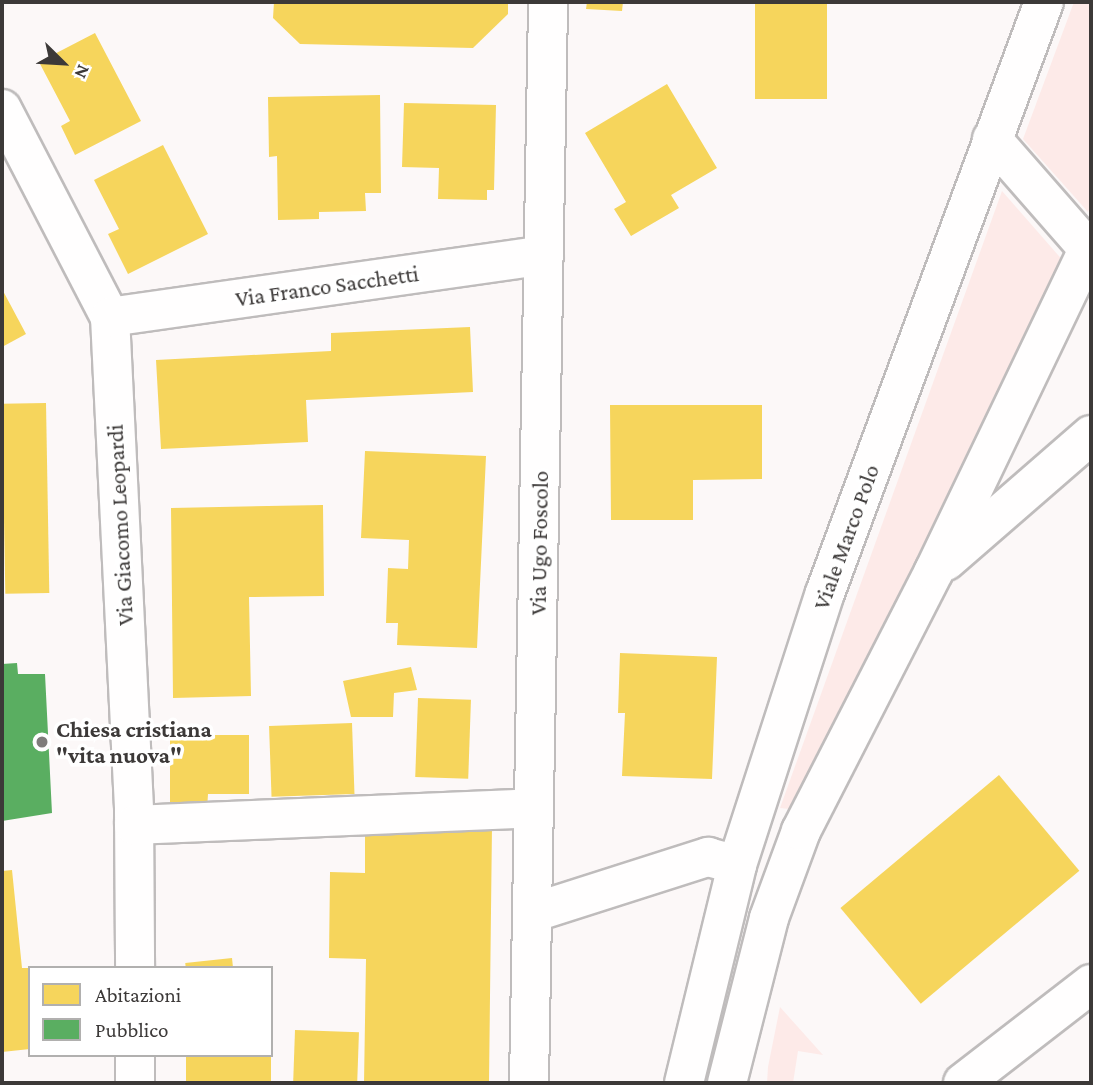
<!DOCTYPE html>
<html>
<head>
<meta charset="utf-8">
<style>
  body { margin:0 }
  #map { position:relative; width:1093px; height:1085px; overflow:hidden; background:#fcf8f8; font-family:"Crimson Pro",serif }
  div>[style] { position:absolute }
  .green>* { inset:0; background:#fdeae8 }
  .homes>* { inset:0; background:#f6d55c; transform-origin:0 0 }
  .public>* { inset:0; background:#5aae61 }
  .roads { filter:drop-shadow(2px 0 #bfbcbc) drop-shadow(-2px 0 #bfbcbc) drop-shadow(0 2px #bfbcbc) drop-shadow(0 -2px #bfbcbc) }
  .minor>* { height:38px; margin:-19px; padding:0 19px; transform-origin:19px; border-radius:19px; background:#fffefe }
  .dots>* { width:19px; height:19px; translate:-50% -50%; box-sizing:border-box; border:4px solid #fff; border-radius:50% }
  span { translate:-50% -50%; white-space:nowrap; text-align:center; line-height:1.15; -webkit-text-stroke:7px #fff; paint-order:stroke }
  .street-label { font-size:23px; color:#3c3938 }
  .poi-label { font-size:23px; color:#3c3938; font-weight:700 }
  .left { translate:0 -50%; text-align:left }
  .frame { position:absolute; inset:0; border:4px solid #3c3938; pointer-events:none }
  .legend { position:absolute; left:28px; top:966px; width:245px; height:91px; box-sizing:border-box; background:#fff; border:2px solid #b1b0af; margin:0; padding:9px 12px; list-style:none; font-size:21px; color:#3c3938 }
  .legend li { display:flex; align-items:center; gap:14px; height:35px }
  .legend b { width:35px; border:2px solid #b1b0af }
  .north { position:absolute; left:28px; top:28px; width:70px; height:70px; -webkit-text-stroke:5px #fff; paint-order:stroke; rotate:114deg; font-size:19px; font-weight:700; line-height:28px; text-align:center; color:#3c3938 }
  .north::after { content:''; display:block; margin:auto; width:24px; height:32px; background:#3c3938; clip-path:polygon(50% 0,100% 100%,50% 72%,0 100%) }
</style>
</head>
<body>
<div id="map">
  <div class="green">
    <div style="clip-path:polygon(1074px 2px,1091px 2px,1091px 205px,1088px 212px,1023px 139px)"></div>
    <div style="clip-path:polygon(1002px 191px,1065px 263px,799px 810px,780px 808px)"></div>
    <div style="clip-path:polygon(780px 1007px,823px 1055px,798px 1051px,793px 1083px,767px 1083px,768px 1067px)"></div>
  </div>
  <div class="homes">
    <div style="clip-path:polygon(274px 2px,508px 2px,508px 14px,473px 48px,300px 44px,273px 18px)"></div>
    <div style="clip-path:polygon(587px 2px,623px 2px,622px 11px,586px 9px)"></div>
    <div style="left:755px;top:2px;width:72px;height:97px"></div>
    <div style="clip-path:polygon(95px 33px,141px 121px,75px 155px,61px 126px,70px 121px,39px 62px)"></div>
    <div style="clip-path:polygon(667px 84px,717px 168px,671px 195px,679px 208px,631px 236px,614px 209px,626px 202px,585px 133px)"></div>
    <div style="clip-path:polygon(380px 95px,381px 193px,365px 193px,366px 211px,319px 212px,319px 219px,278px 220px,277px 156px,269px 157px,268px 97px)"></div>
    <div style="clip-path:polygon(404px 103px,496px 105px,494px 190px,487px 190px,487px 200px,438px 199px,439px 168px,402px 167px)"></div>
    <div style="clip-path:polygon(163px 145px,208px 234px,128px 274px,108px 234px,119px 229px,94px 180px)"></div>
    <div style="clip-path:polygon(2px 289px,26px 334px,2px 347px)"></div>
    <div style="clip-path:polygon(470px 327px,473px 392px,306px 400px,308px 442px,161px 449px,156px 360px,331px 351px,331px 333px)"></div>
    <div style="left:46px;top:403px;width:190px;height:44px;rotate:89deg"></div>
    <div style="clip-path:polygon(610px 405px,762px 405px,762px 479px,693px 480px,693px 520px,611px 520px)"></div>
    <div style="clip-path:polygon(365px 451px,486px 456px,477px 648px,397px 645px,398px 623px,386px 623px,388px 568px,408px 569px,409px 540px,361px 538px)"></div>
    <div style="clip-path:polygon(323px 505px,324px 596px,249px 597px,251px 696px,173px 698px,171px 508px)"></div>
    <div style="clip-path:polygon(620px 653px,717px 657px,712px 779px,622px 776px,625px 713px,618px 713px)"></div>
    <div style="clip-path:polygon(411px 667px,417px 690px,394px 693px,393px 717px,351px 717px,343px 681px)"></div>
    <div style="left:418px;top:698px;width:53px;height:79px;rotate:2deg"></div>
    <div style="left:352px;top:723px;width:71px;height:83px;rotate:88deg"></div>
    <div style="clip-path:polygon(170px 735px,249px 735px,249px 794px,208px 794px,207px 810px,170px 810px)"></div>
    <div style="left:999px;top:775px;width:125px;height:207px;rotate:50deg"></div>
    <div style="clip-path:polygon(365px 825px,492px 826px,489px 1083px,364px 1083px,366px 959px,329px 958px,330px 872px,365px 873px)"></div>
    <div style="clip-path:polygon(12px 870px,22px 968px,30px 968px,30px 1049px,2px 1052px,2px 871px)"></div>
    <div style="left:232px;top:958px;width:10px;height:47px;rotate:84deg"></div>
    <div style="left:295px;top:1030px;width:64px;height:53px;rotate:2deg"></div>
    <div style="left:186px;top:1055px;width:85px;height:28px"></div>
  </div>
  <div class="public">
    <div style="clip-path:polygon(17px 663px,18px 674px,45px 674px,52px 813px,2px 821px,2px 664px)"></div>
  </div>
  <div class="roads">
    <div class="minor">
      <div style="left:2px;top:109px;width:234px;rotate:62.6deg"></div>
      <div style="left:110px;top:317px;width:495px;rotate:87.2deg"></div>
      <div style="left:134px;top:811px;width:157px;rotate:89.6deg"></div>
      <div style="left:992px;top:139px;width:150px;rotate:48.8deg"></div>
      <div style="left:110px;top:317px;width:438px;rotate:-8.1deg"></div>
      <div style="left:946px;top:561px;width:192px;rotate:-41deg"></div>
      <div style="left:134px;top:825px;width:399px;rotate:-2.4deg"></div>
      <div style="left:532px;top:913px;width:185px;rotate:-17.7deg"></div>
      <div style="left:708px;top:857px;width:30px;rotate:15deg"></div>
      <div style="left:135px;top:1055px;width:28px;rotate:90deg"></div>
      <div style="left:529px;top:1083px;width:1081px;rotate:-88.99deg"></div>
      <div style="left:684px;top:1083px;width:224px;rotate:-76.3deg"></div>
      <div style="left:737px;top:865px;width:286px;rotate:-72.1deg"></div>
      <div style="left:825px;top:593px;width:630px;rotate:-69.67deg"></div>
      <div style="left:727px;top:1083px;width:170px;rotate:-75.7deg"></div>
      <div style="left:769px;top:918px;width:93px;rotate:-69.8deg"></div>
      <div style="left:801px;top:831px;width:292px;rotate:-62.9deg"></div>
      <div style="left:934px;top:571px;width:364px;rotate:-64.4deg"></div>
      <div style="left:963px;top:1083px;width:162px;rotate:-37.7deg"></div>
    </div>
  </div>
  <div class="dots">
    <div style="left:42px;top:742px;background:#7f7c7b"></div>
  </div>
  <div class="street-label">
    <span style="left:327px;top:286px;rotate:-8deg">Via Franco Sacchetti</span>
    <span style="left:120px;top:525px;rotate:-93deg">Via Giacomo Leopardi</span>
    <span style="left:846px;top:537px;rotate:-70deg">Viale Marco Polo</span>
    <span style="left:539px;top:543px;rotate:-89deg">Via Ugo Foscolo</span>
  </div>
  <div class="poi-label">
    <span class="left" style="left:56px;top:742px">Chiesa cristiana<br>"vita nuova"</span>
  </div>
  <div class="frame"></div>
  <ul class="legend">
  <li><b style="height:19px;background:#f6d55c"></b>Abitazioni</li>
  <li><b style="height:19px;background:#5aae61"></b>Pubblico</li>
  </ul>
  <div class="north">N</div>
</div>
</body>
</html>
